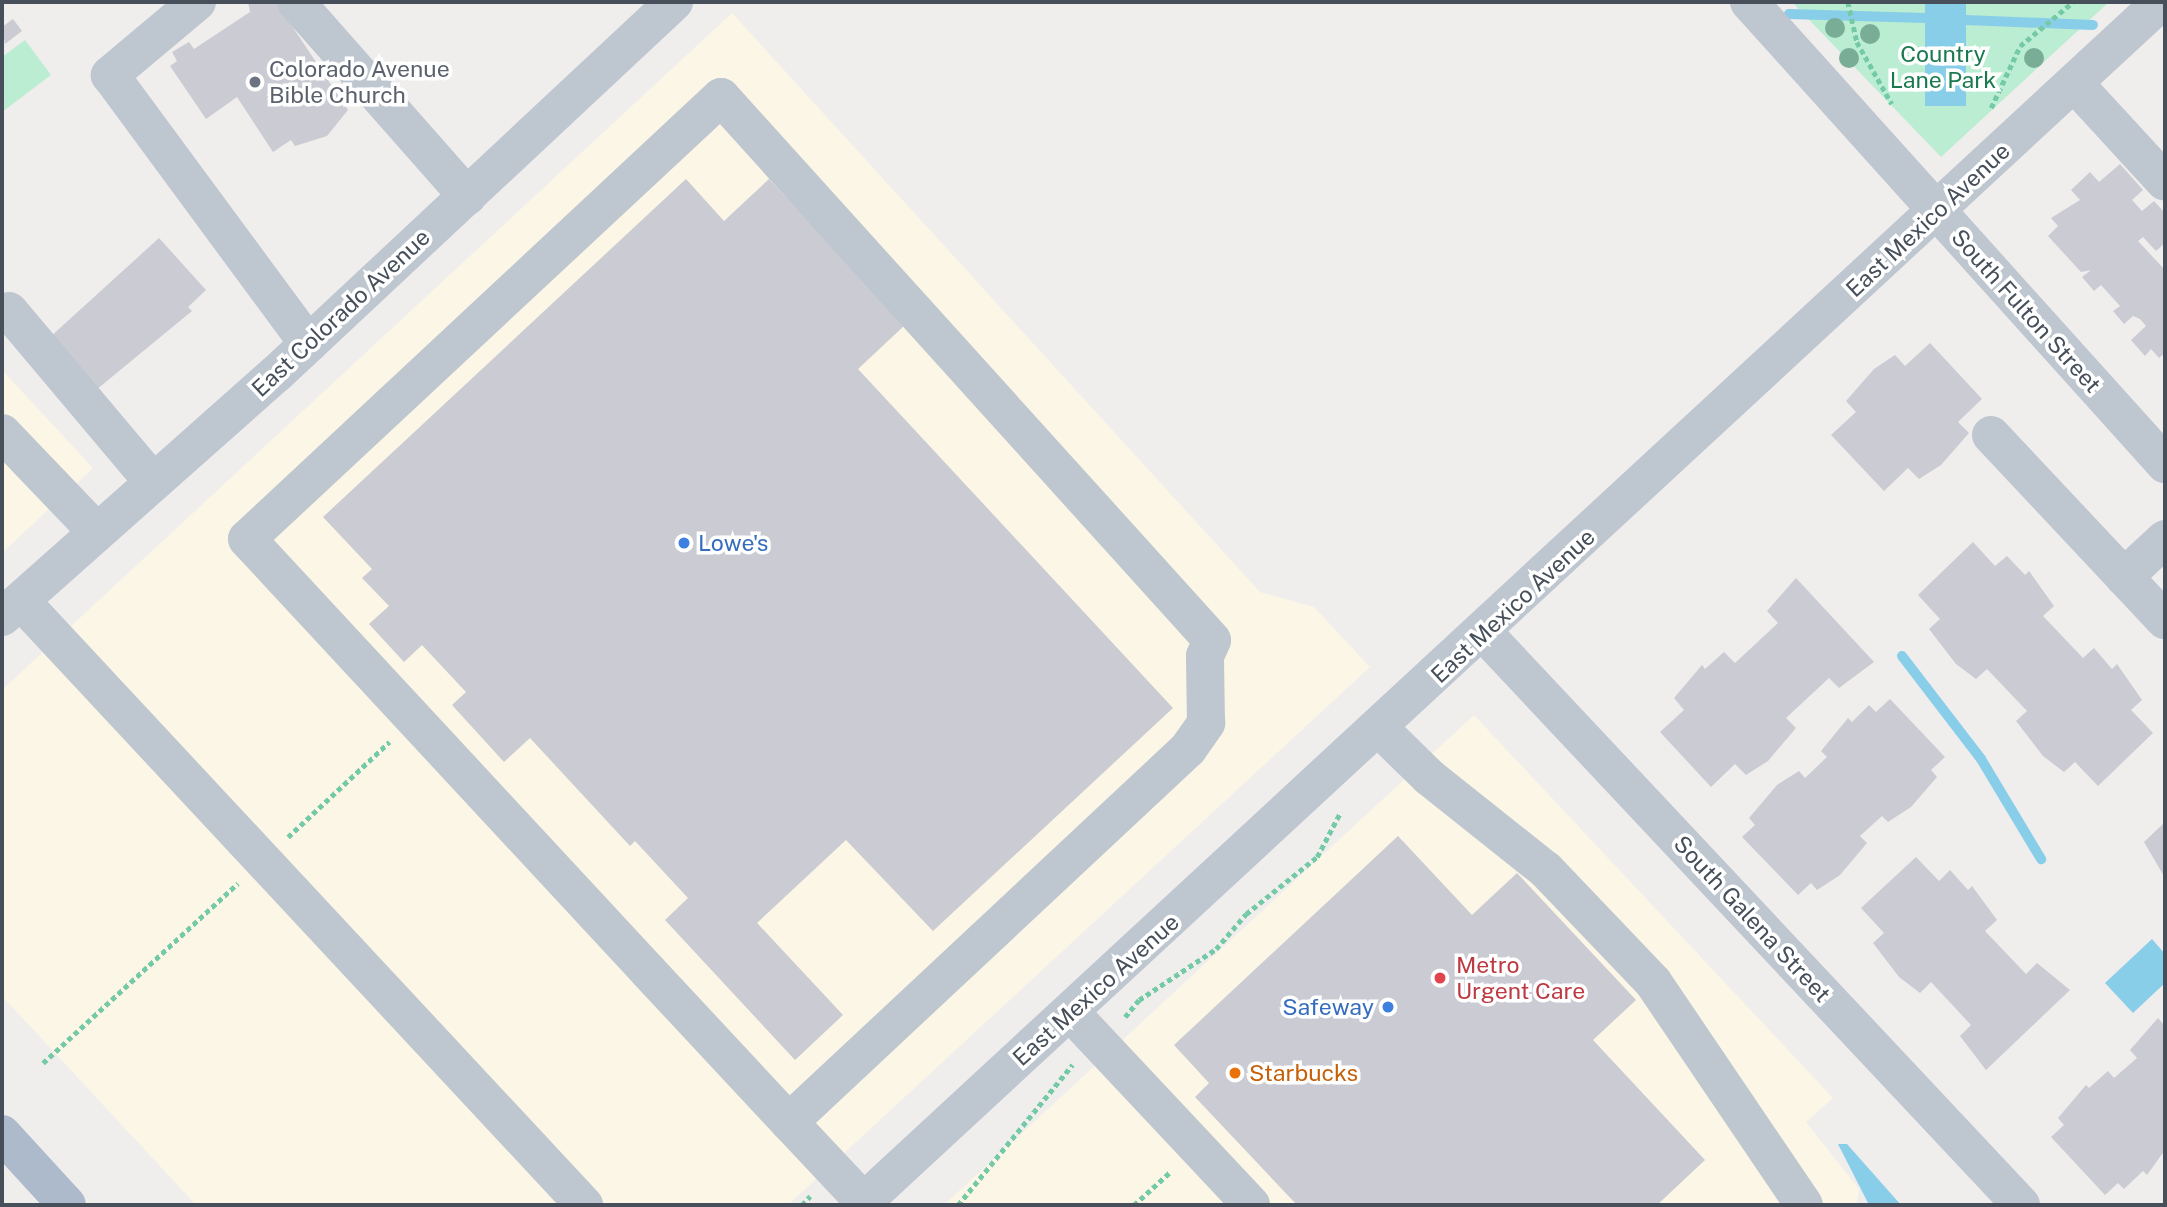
<!DOCTYPE html>
<html>
<head>
<meta charset="utf-8">
<style>
  body { margin:0 }
  #map { position:relative; width:2167px; height:1207px; overflow:hidden; background:#f0eded; font-family:"Public Sans",sans-serif }
  div>[style] { position:absolute }
  .commercial>* { inset:0; background:#fbf6e5 }
  .green>* { inset:0; background:#bbedd2 }
  .water>* { inset:0; background:#89cee9; transform-origin:0 0 }
  .stream>* { height:10px; margin:-5px; padding:0 5px; transform-origin:5px; border-radius:5px; background:#89cee9 }
  .building>* { inset:0; background:#cacbd3 }
  .path>* { height:4.5px; margin-top:-2.25px; transform-origin:0; background:repeating-linear-gradient(90deg,#74caa6 0 5px,transparent 0 8.5px) }
  .minor>* { height:38px; margin:-19px; padding:0 19px; transform-origin:19px; border-radius:19px; background:#bec6cf }
  .major>* { height:38px; margin:-19px; padding:0 19px; transform-origin:19px; border-radius:19px; background:#adbacb }
  .trees>* { width:20px; height:20px; margin:-10px; border-radius:50%; background:#7aad96 }
  .dots>* { width:19px; height:19px; translate:-50% -50%; box-sizing:border-box; border:4px solid #fff; border-radius:50% }
  span { translate:-50% -50%; white-space:nowrap; text-align:center; line-height:1.15; -webkit-text-stroke:7px #fff; paint-order:stroke }
  .park-label { font-size:23px; color:#19794f }
  .worship-label { font-size:23px; color:#5b616d }
  .left { translate:0 -50%; text-align:left }
  .street-label { font-size:23px; color:#464f5a }
  .shop-label { font-size:23px; color:#366cbe }
  .right { translate:-100% -50%; text-align:right }
  .health-label { font-size:23px; color:#be3a42 }
  .food-label { font-size:23px; color:#c56008 }
  .frame { position:absolute; inset:0; border:4px solid #464f5a; pointer-events:none }
</style>
</head>
<body>
<div id="map">
  <div class="commercial">
    <div style="clip-path:polygon(732px 13px,1260px 592px,1314px 607px,1370px 667px,788px 1205px,196px 1205px,2px 996px,2px 690px)"></div>
    <div style="clip-path:polygon(2px 370px,93px 468px,2px 553px)"></div>
    <div style="clip-path:polygon(1474px 715px,1833px 1098px,1806px 1122px,1859px 1189px,1857px 1205px,944px 1205px)"></div>
  </div>
  <div class="green">
    <div style="clip-path:polygon(1792px 2px,2109px 2px,1941px 157px)"></div>
    <div style="clip-path:polygon(25px 40px,51px 75px,2px 112px,2px 57px)"></div>
  </div>
  <div class="water">
    <div style="left:1925px;top:2px;width:41px;height:104px"></div>
    <div style="clip-path:polygon(2152px 939px,2165px 954px,2165px 983px,2133px 1013px,2105px 983px)"></div>
    <div style="clip-path:polygon(1838px 1144px,1847px 1144px,1901px 1205px,1869px 1205px)"></div>
  </div>
  <div class="stream">
    <div style="left:1789px;top:14px;width:136px;rotate:1.7deg"></div>
    <div style="left:1965px;top:20px;width:128px;rotate:2.2deg"></div>
    <div style="left:1902px;top:656px;width:130px;rotate:52.5deg"></div>
    <div style="left:1981px;top:759px;width:117px;rotate:59deg"></div>
  </div>
  <div class="building">
    <div style="clip-path:polygon(248px 2px,276px 2px,348px 110px,327px 136px,295px 146px,291px 140px,273px 152px,237px 97px,206px 119px,170px 66px,177px 61px,172px 52px,189px 42px,194px 49px,250px 12px)"></div>
    <div style="clip-path:polygon(13px 19px,22px 31px,5px 44px,2px 27px)"></div>
    <div style="clip-path:polygon(2120px 164px,2143px 190px,2132px 200px,2142px 211px,2154px 201px,2165px 213px,2165px 243px,2156px 251px,2143px 237px,2138px 241px,2165px 270px,2165px 353px,2159px 358px,2151px 349px,2145px 356px,2131px 340px,2146px 326px,2140px 319px,2133px 316px,2124px 324px,2113px 311px,2120px 306px,2101px 285px,2094px 291px,2082px 277px,2091px 270px,2081px 272px,2048px 236px,2058px 226px,2051px 218px,2080px 200px,2071px 190px,2090px 172px,2099px 182px)"></div>
    <div style="clip-path:polygon(686px 179px,724px 221px,769px 179px,905px 325px,858px 369px,1173px 708px,933px 931px,846px 840px,757px 923px,843px 1015px,795px 1060px,665px 920px,688px 898px,635px 841px,630px 846px,530px 738px,504px 762px,452px 705px,466px 692px,422px 645px,404px 662px,369px 624px,389px 606px,362px 578px,372px 569px,323px 517px)"></div>
    <div style="clip-path:polygon(159px 238px,206px 290px,188px 307px,192px 311px,96px 390px,49px 338px)"></div>
    <div style="clip-path:polygon(1930px 343px,1982px 399px,1958px 422px,1969px 433px,1941px 465px,1919px 479px,1908px 468px,1884px 491px,1831px 435px,1856px 412px,1846px 401px,1874px 369px,1895px 355px,1905px 366px)"></div>
    <div style="clip-path:polygon(1973px 542px,1995px 566px,2007px 556px,2025px 575px,2029px 571px,2054px 606px,2043px 616px,2083px 658px,2094px 648px,2112px 669px,2117px 664px,2142px 700px,2131px 710px,2153px 733px,2098px 786px,2075px 762px,2064px 772px,2043px 756px,2016px 721px,2027px 711px,1987px 669px,1976px 679px,1956px 664px,1929px 629px,1940px 619px,1918px 595px)"></div>
    <div style="clip-path:polygon(1796px 578px,1874px 662px,1839px 688px,1829px 678px,1786px 718px,1796px 728px,1768px 761px,1746px 775px,1735px 764px,1711px 787px,1660px 732px,1684px 710px,1674px 698px,1702px 665px,1705px 669px,1724px 652px,1735px 663px,1778px 623px,1767px 611px)"></div>
    <div style="clip-path:polygon(1890px 699px,1945px 757px,1931px 770px,1937px 777px,1911px 807px,1888px 822px,1882px 816px,1860px 836px,1867px 843px,1840px 875px,1817px 890px,1811px 883px,1798px 895px,1742px 837px,1755px 825px,1749px 818px,1777px 785px,1799px 771px,1805px 778px,1827px 757px,1821px 751px,1848px 718px,1852px 722px,1869px 705px,1876px 712px)"></div>
    <div style="clip-path:polygon(2165px 822px,2165px 878px,2144px 842px)"></div>
    <div style="clip-path:polygon(1398px 836px,1472px 915px,1517px 873px,1636px 1000px,1593px 1040px,1705px 1160px,1657px 1205px,1297px 1205px,1195px 1097px,1209px 1083px,1174px 1045px)"></div>
    <div style="clip-path:polygon(1916px 857px,1939px 881px,1950px 870px,1968px 890px,1972px 886px,1997px 920px,1985px 931px,2026px 974px,2037px 963px,2070px 990px,1986px 1070px,1960px 1036px,1971px 1025px,1931px 982px,1920px 993px,1899px 977px,1873px 943px,1884px 933px,1861px 908px)"></div>
    <div style="clip-path:polygon(2158px 1018px,2165px 1026px,2165px 1150px,2147px 1175px,2143px 1171px,2124px 1189px,2118px 1183px,2105px 1195px,2051px 1137px,2064px 1125px,2058px 1118px,2086px 1085px,2089px 1088px,2108px 1071px,2114px 1078px,2137px 1058px,2130px 1050px)"></div>
  </div>
  <div class="path">
    <div style="left:1848px;top:2px;width:41px;rotate:77.3deg"></div>
    <div style="left:1857px;top:42px;width:71px;rotate:60.6deg"></div>
    <div style="left:1991px;top:108px;width:68px;rotate:-64.9deg"></div>
    <div style="left:2020px;top:46px;width:69px;rotate:-39.7deg"></div>
    <div style="left:288px;top:837px;width:139px;rotate:-43.2deg"></div>
    <div style="left:1125px;top:1017px;width:22px;rotate:-51deg"></div>
    <div style="left:1139px;top:1000px;width:92px;rotate:-33.5deg"></div>
    <div style="left:1216px;top:949px;width:46px;rotate:-49.4deg"></div>
    <div style="left:1246px;top:914px;width:91px;rotate:-38.8deg"></div>
    <div style="left:1317px;top:857px;width:50px;rotate:-62.4deg"></div>
    <div style="left:43px;top:1063px;width:265px;rotate:-42.7deg"></div>
    <div style="left:802px;top:1205px;width:12px;rotate:-48deg"></div>
    <div style="left:958px;top:1205px;width:181px;rotate:-50.8deg"></div>
    <div style="left:1134px;top:1205px;width:49px;rotate:-42.5deg"></div>
  </div>
  <div class="minor">
    <div style="left:197px;top:2px;width:114px;rotate:140deg"></div>
    <div style="left:110px;top:75px;width:334px;rotate:53.6deg"></div>
    <div style="left:296px;top:2px;width:259px;rotate:48.6deg"></div>
    <div style="left:1749px;top:2px;width:622px;rotate:48deg"></div>
    <div style="left:2074px;top:83px;width:134px;rotate:47.4deg"></div>
    <div style="left:9px;top:311px;width:224px;rotate:49.9deg"></div>
    <div style="left:2px;top:433px;width:136px;rotate:46.2deg"></div>
    <div style="left:1991px;top:435px;width:254px;rotate:46.8deg"></div>
    <div style="left:2124px;top:577px;width:56px;rotate:-42.8deg"></div>
    <div style="left:21px;top:601px;width:826px;rotate:47.01deg"></div>
    <div style="left:2px;top:617px;width:366px;rotate:-41.6deg"></div>
    <div style="left:276px;top:374px;width:545px;rotate:-43.07deg"></div>
    <div style="left:1483px;top:632px;width:786px;rotate:46.8deg"></div>
    <div style="left:1380px;top:729px;width:69px;rotate:44.4deg"></div>
    <div style="left:1429px;top:777px;width:149px;rotate:38.5deg"></div>
    <div style="left:1546px;top:870px;width:155px;rotate:46.3deg"></div>
    <div style="left:1653px;top:982px;width:269px;rotate:55.9deg"></div>
    <div style="left:1071px;top:1013px;width:263px;rotate:46.8deg"></div>
    <div style="left:789px;top:1122px;width:546px;rotate:-43.07deg"></div>
    <div style="left:1188px;top:749px;width:32px;rotate:-55deg"></div>
    <div style="left:1206px;top:723px;width:67px;rotate:-90.9deg"></div>
    <div style="left:1205px;top:656px;width:17px;rotate:-66deg"></div>
    <div style="left:1212px;top:640px;width:732px;rotate:-132.12deg"></div>
    <div style="left:721px;top:97px;width:648px;rotate:137deg"></div>
    <div style="left:247px;top:539px;width:589px;rotate:47.13deg"></div>
    <div style="left:648px;top:971px;width:207px;rotate:47deg"></div>
    <div style="left:789px;top:1122px;width:110px;rotate:46.8deg"></div>
    <div style="left:860px;top:1205px;width:1772px;rotate:-42.76deg"></div>
  </div>
  <div class="major">
    <div style="left:2px;top:1134px;width:96px;rotate:47.5deg"></div>
  </div>
  <div class="trees">
    <div style="left:1835px;top:28px"></div>
    <div style="left:1870px;top:34px"></div>
    <div style="left:1849px;top:58px"></div>
    <div style="left:2034px;top:58px"></div>
  </div>
  <div class="dots">
    <div style="left:255px;top:82px;background:#6b7280"></div>
    <div style="left:684px;top:543px;background:#3f7fe0"></div>
    <div style="left:1440px;top:978px;background:#e0444e"></div>
    <div style="left:1388px;top:1007px;background:#3f7fe0"></div>
    <div style="left:1235px;top:1073px;background:#e8710a"></div>
  </div>
  <div class="park-label">
    <span style="left:1943px;top:67px">Country<br>Lane Park</span>
  </div>
  <div class="worship-label">
    <span class="left" style="left:269px;top:82px">Colorado Avenue<br>Bible Church</span>
  </div>
  <div class="street-label">
    <span style="left:1928px;top:220px;rotate:-43deg">East Mexico Avenue</span>
    <span style="left:2026px;top:311px;rotate:48deg">South Fulton Street</span>
    <span style="left:341px;top:313px;rotate:-43deg">East Colorado Avenue</span>
    <span style="left:1513px;top:606px;rotate:-43deg">East Mexico Avenue</span>
    <span style="left:1752px;top:919px;rotate:47deg">South Galena Street</span>
    <span style="left:1096px;top:990px;rotate:-42deg">East Mexico Avenue</span>
  </div>
  <div class="shop-label">
    <span class="left" style="left:698px;top:543px">Lowe's</span>
    <span class="right" style="left:1374px;top:1007px">Safeway</span>
  </div>
  <div class="health-label">
    <span class="left" style="left:1456px;top:978px">Metro<br>Urgent Care</span>
  </div>
  <div class="food-label">
    <span class="left" style="left:1249px;top:1073px">Starbucks</span>
  </div>
  <div class="frame"></div>
</div>
</body>
</html>
